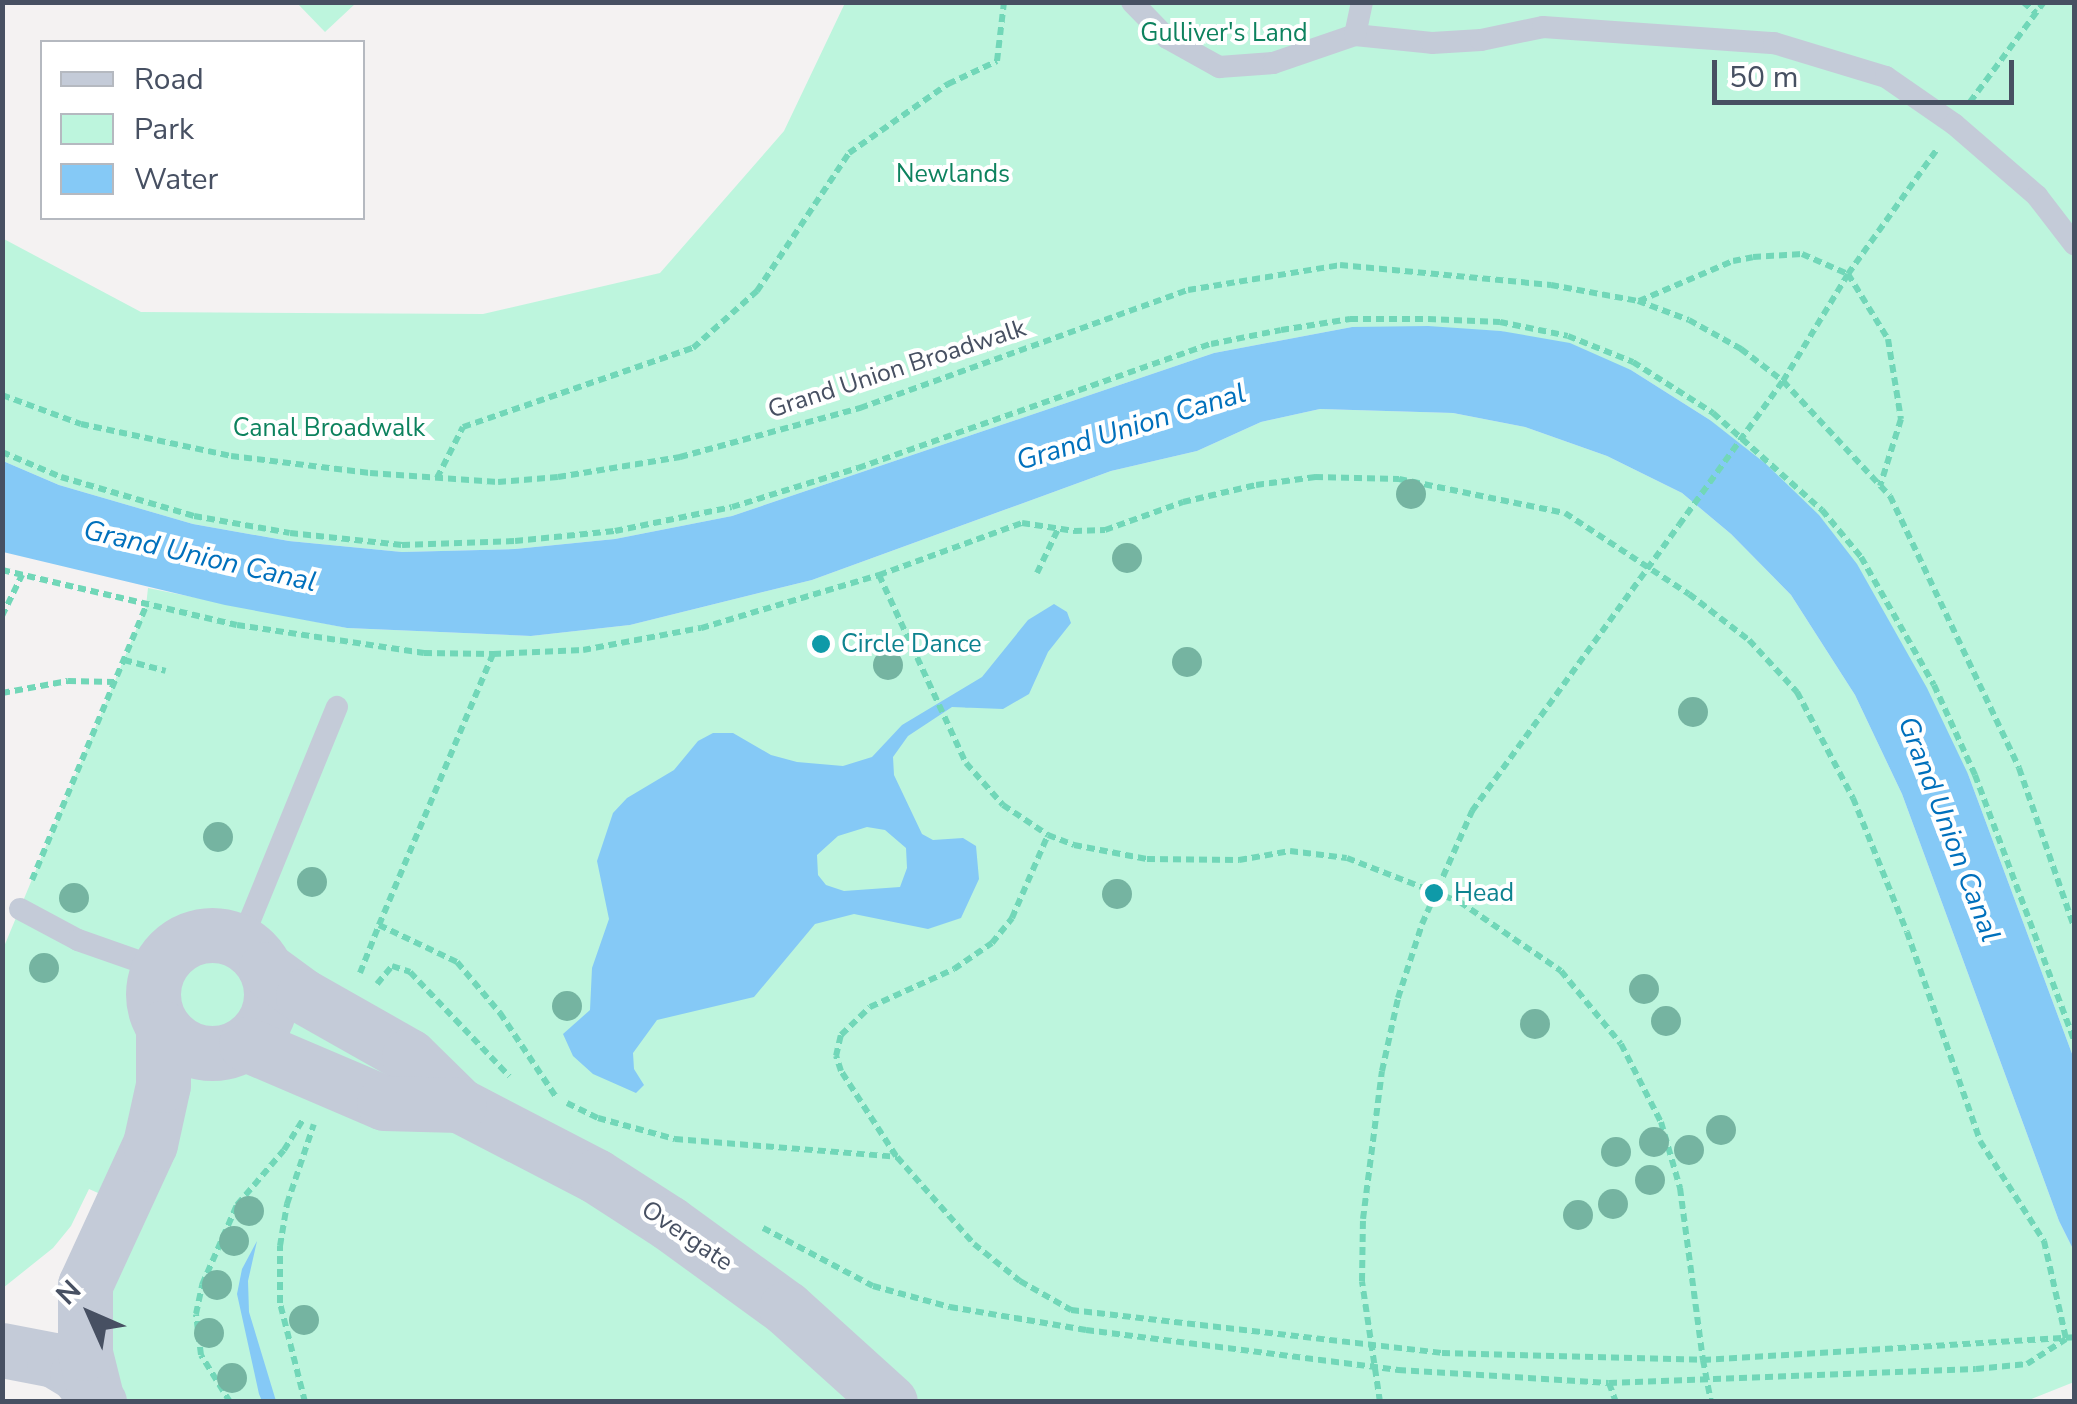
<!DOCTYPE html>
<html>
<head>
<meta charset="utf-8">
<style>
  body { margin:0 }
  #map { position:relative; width:2077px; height:1404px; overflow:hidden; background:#f4f2f2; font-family:"Nunito Sans",sans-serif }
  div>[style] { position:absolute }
  .green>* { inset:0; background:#bdf5dd }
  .water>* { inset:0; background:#85c9f6 }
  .path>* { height:6px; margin-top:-3px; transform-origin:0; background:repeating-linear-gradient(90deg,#71d7b8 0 8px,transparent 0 13px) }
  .service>* { height:22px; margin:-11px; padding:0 11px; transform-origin:11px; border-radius:11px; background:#c4cbd8 }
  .tertiary>* { height:55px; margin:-27.5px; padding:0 27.5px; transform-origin:27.5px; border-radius:27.5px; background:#c4cbd8 }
  .tertiary>.ring { margin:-27.5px; padding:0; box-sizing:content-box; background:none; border:55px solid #c4cbd8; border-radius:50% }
  .path-bridge>* { height:6px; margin-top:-3px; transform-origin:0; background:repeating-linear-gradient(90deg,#71d7b8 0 8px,transparent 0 13px) }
  .trees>* { width:30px; height:30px; margin:-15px; border-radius:50%; background:#75b4a1 }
  .dots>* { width:28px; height:28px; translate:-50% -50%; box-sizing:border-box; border:5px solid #fff; border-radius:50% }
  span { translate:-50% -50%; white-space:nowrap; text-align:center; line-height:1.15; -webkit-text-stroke:8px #fff; paint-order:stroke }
  .park-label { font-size:25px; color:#0d825e }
  .street-label { font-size:25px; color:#475062 }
  .culture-label { font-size:25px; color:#0d838f }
  .left { translate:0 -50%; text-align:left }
  .water-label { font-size:28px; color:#0070bc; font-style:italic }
  .frame { position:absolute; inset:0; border:5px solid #475062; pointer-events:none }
  .legend { position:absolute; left:40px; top:40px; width:325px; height:180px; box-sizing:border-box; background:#fff; border:2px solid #b5b9c0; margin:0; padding:12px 18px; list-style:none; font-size:30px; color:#475062 }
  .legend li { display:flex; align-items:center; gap:20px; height:50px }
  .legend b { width:50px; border:2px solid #b5b9c0 }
  .north { position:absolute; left:40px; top:1264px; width:100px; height:100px; -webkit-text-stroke:8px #fff; paint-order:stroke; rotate:315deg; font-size:28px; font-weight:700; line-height:40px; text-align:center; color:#475062 }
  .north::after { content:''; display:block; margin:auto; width:35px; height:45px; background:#475062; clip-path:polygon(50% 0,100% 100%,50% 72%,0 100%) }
  .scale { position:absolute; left:1712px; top:60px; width:302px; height:45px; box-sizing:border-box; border:5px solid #475062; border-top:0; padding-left:12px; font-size:30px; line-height:35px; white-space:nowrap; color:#475062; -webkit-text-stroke:8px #fff; paint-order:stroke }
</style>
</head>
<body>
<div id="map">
  <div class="green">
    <div style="clip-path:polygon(297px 3px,356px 3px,325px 32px)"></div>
    <div style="clip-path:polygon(845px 3px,2074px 3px,2074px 1059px,1968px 774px,1710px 420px,1631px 370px,1501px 331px,1352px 327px,1214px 353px,732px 516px,615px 539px,515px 549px,402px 552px,289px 541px,193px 524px,59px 485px,3px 461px,2px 238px,141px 312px,483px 314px,660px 273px,784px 131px)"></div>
    <div style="clip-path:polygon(1320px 409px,1453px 413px,1525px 427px,1607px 456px,1682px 493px,1731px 534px,1791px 595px,1855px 695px,1902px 794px,2059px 1221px,2074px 1251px,2074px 1382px,2024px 1402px,99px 1402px,95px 1393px,123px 1204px,89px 1189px,71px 1226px,53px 1248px,3px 1288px,3px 949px,146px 606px,148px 588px,347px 628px,531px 636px,630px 625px,812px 580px,1111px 471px,1197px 451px,1261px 422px)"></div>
  </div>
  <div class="water">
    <div style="clip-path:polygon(1428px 326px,1501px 331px,1570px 343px,1631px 370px,1710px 420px,1766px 464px,1819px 515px,1857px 564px,1927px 688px,1968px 774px,2074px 1059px,2074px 1251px,2059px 1221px,1902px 794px,1855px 695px,1791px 595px,1731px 534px,1682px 493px,1607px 456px,1525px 427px,1453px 413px,1320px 409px,1261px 422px,1197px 451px,1111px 471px,812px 580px,630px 625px,531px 636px,347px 628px,225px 605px,3px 552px,3px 461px,59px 485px,193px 524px,289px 541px,402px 552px,515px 549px,615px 539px,732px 516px,1214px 353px,1352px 327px)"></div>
    <div style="clip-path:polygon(evenodd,1054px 604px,1067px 612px,1071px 623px,1048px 652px,1029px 694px,1003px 709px,952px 707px,908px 736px,893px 757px,894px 775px,922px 834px,933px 840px,963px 838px,976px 846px,979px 879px,961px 918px,928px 929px,854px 914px,815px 924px,754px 997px,657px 1020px,633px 1053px,634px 1069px,644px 1085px,636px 1093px,593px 1074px,573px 1056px,563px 1034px,590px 1010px,592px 968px,609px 919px,597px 861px,613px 813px,627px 798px,674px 770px,698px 741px,713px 733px,733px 733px,771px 755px,797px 762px,843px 766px,872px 757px,902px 725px,982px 677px,1028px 620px,1054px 604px,867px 827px,885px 830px,906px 848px,907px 868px,900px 887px,844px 891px,826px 885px,818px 875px,817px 855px,838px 836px,867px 827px)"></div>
    <div style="clip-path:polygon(257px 1241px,248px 1281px,249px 1312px,276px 1401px,262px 1401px,259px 1394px,237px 1294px,242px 1269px)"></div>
  </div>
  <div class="path">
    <div style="left:2023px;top:2px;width:17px;rotate:40deg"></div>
    <div style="left:1970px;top:102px;width:124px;rotate:-53.5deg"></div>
    <div style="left:1639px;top:301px;width:102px;rotate:-23.1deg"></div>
    <div style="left:1733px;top:261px;width:20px;rotate:-11deg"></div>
    <div style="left:1753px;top:257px;width:49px;rotate:-3.5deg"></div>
    <div style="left:1802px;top:254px;width:50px;rotate:23.5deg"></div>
    <div style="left:1848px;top:274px;width:76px;rotate:58.4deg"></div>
    <div style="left:1888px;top:339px;width:81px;rotate:80.8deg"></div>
    <div style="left:1901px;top:419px;width:70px;rotate:107.4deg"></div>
    <div style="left:1783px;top:381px;width:125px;rotate:-58.7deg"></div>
    <div style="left:1848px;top:274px;width:153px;rotate:-54.5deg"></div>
    <div style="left:2px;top:395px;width:84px;rotate:20.2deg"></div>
    <div style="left:81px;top:424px;width:153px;rotate:12deg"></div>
    <div style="left:231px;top:456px;width:140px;rotate:7deg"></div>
    <div style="left:370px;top:473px;width:128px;rotate:4deg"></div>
    <div style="left:498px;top:482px;width:60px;rotate:-4.8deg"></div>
    <div style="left:558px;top:477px;width:124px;rotate:-9.3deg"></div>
    <div style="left:680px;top:457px;width:187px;rotate:-15.2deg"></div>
    <div style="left:860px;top:408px;width:349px;rotate:-19.8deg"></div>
    <div style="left:1188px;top:290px;width:154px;rotate:-9.3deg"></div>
    <div style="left:1340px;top:265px;width:212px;rotate:5.4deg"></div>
    <div style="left:1551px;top:285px;width:88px;rotate:10.4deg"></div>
    <div style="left:1638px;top:301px;width:54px;rotate:20.4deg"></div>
    <div style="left:1689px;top:320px;width:60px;rotate:29.1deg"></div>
    <div style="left:1741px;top:349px;width:53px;rotate:37.3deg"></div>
    <div style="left:1783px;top:381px;width:157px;rotate:47.1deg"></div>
    <div style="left:1890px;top:496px;width:301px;rotate:64.6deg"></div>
    <div style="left:2019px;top:768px;width:168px;rotate:70.9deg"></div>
    <div style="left:2px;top:452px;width:64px;rotate:23deg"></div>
    <div style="left:61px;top:477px;width:139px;rotate:16.3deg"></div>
    <div style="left:194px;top:516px;width:97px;rotate:10deg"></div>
    <div style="left:290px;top:533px;width:113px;rotate:6.1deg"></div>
    <div style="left:402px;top:545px;width:113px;rotate:-2deg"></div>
    <div style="left:515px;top:541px;width:100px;rotate:-5.7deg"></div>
    <div style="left:615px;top:531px;width:119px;rotate:-11.6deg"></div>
    <div style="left:732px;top:507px;width:132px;rotate:-17.2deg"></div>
    <div style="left:858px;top:468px;width:374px;rotate:-19.4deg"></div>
    <div style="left:1211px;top:344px;width:71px;rotate:-11.3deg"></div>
    <div style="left:1281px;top:330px;width:70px;rotate:-9.1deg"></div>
    <div style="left:1350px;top:319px;width:78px"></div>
    <div style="left:1428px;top:319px;width:72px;rotate:2.4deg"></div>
    <div style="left:1500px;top:322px;width:69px;rotate:11.6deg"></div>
    <div style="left:1568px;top:336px;width:70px;rotate:21.8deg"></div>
    <div style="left:1633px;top:362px;width:95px;rotate:32.5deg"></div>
    <div style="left:1713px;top:413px;width:146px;rotate:41.7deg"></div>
    <div style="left:1822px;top:510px;width:61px;rotate:50.3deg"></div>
    <div style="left:1861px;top:557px;width:147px;rotate:60.3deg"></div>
    <div style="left:1934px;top:685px;width:99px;rotate:65.5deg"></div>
    <div style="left:1975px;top:775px;width:283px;rotate:69.5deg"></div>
    <div style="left:437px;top:478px;width:57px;rotate:-63deg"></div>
    <div style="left:463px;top:427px;width:243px;rotate:-19deg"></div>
    <div style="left:693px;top:348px;width:86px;rotate:-41.7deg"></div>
    <div style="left:757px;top:291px;width:166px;rotate:-56.3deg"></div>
    <div style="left:849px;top:153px;width:121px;rotate:-34.9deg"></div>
    <div style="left:948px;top:84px;width:54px;rotate:-25.1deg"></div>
    <div style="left:997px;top:61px;width:59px;rotate:-83.2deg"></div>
    <div style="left:2px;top:570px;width:241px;rotate:13.2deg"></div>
    <div style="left:237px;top:625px;width:189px;rotate:8.5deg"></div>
    <div style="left:424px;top:653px;width:69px;rotate:0.8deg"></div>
    <div style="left:493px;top:654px;width:90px;rotate:-2.5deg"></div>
    <div style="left:583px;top:650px;width:120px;rotate:-10.6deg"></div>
    <div style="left:701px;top:628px;width:186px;rotate:-16.6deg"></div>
    <div style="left:879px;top:575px;width:152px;rotate:-20deg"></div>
    <div style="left:1022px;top:523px;width:53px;rotate:8.7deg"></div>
    <div style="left:1074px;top:531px;width:31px;rotate:-2deg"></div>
    <div style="left:1105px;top:530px;width:83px;rotate:-19.7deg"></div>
    <div style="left:1183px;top:502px;width:75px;rotate:-13.1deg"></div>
    <div style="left:1256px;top:485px;width:60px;rotate:-7.7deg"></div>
    <div style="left:1315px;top:477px;width:84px;rotate:1.4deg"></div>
    <div style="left:1399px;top:479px;width:169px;rotate:11.6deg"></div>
    <div style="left:1565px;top:513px;width:148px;rotate:33.2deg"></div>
    <div style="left:1689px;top:594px;width:76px;rotate:37.5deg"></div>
    <div style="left:1749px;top:640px;width:71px;rotate:47.3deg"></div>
    <div style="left:1797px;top:692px;width:120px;rotate:62.2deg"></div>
    <div style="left:1853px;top:798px;width:144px;rotate:68.1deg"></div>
    <div style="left:1907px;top:932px;width:221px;rotate:70.7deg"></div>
    <div style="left:1980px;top:1141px;width:119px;rotate:57.4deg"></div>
    <div style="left:2044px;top:1241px;width:100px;rotate:77.3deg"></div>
    <div style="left:1037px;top:573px;width:51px;rotate:-64.4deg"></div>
    <div style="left:879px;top:575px;width:207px;rotate:65.2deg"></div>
    <div style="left:966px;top:763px;width:56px;rotate:48.6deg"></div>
    <div style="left:1003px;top:805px;width:54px;rotate:33.7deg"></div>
    <div style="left:1048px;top:835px;width:28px;rotate:21deg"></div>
    <div style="left:1074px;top:845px;width:74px;rotate:10.9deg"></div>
    <div style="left:1147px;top:859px;width:92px;rotate:0.6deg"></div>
    <div style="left:1239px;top:860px;width:52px;rotate:-10deg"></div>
    <div style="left:1290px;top:851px;width:57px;rotate:7deg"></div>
    <div style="left:1347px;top:858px;width:121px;rotate:21.3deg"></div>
    <div style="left:1460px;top:902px;width:122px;rotate:34.3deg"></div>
    <div style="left:1561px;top:971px;width:94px;rotate:50.6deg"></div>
    <div style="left:1621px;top:1044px;width:88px;rotate:62.9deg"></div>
    <div style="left:1661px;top:1122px;width:69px;rotate:73.9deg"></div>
    <div style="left:1680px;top:1188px;width:174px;rotate:82.4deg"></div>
    <div style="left:1703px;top:1360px;width:372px;rotate:-3.5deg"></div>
    <div style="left:2px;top:616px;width:46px;rotate:-64deg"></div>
    <div style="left:124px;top:660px;width:43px;rotate:14.7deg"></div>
    <div style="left:2px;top:693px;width:67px;rotate:-10.3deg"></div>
    <div style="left:68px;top:681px;width:46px;rotate:1.2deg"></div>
    <div style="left:32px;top:880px;width:297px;rotate:-67.4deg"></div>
    <div style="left:379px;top:925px;width:294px;rotate:-67.2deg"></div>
    <div style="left:360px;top:973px;width:52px;rotate:-68.4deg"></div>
    <div style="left:379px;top:925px;width:86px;rotate:25.4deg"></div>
    <div style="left:457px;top:962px;width:67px;rotate:49.9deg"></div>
    <div style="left:500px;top:1013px;width:101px;rotate:56.3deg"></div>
    <div style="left:377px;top:984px;width:23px;rotate:-50deg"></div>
    <div style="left:392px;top:966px;width:19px;rotate:18deg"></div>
    <div style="left:410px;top:972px;width:144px;rotate:46.4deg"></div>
    <div style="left:567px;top:1103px;width:34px;rotate:26deg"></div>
    <div style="left:598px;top:1118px;width:80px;rotate:15.3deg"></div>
    <div style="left:675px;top:1139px;width:223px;rotate:4.6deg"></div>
    <div style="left:897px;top:1157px;width:116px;rotate:48.5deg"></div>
    <div style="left:974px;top:1244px;width:59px;rotate:38.8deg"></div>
    <div style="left:1020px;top:1281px;width:59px;rotate:29.6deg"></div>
    <div style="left:1071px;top:1310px;width:373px;rotate:6.6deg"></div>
    <div style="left:1442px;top:1353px;width:261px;rotate:1.5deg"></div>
    <div style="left:1703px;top:1360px;width:43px;rotate:79.2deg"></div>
    <div style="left:896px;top:1156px;width:101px;rotate:-122.9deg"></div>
    <div style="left:841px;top:1071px;width:16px;rotate:-108deg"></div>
    <div style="left:836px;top:1056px;width:22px;rotate:-77deg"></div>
    <div style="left:841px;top:1035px;width:40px;rotate:-44deg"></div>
    <div style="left:870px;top:1007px;width:92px;rotate:-24.3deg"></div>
    <div style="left:954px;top:969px;width:46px;rotate:-34.4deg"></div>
    <div style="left:992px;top:943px;width:32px;rotate:-51deg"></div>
    <div style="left:1012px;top:918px;width:90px;rotate:-66.6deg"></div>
    <div style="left:763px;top:1228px;width:124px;rotate:27.8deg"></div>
    <div style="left:873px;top:1286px;width:80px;rotate:15.3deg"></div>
    <div style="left:950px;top:1307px;width:138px;rotate:9.6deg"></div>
    <div style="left:1086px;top:1330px;width:315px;rotate:7.3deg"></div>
    <div style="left:1398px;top:1370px;width:211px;rotate:3.5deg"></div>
    <div style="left:1609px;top:1383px;width:367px;rotate:-2.2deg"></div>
    <div style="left:1976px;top:1369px;width:51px;rotate:-5.6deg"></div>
    <div style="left:2027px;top:1364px;width:46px;rotate:-32.7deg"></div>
    <div style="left:1609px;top:1383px;width:20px;rotate:70deg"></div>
    <div style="left:230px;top:1402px;width:55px;rotate:-121.7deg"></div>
    <div style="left:201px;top:1355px;width:41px;rotate:-97deg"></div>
    <div style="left:196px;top:1314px;width:30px;rotate:-78deg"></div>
    <div style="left:202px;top:1285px;width:87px;rotate:-66.4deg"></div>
    <div style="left:237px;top:1205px;width:72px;rotate:-49.5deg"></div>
    <div style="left:284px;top:1150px;width:38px;rotate:-58deg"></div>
    <div style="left:305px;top:1402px;width:102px;rotate:-104.2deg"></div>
    <div style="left:280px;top:1303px;width:57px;rotate:-90deg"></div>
    <div style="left:280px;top:1246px;width:43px;rotate:-80.5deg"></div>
    <div style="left:287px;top:1204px;width:84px;rotate:-71.4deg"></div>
    <div style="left:1380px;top:1402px;width:122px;rotate:-98.5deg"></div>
    <div style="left:1362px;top:1281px;width:62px;rotate:-89.1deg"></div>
    <div style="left:1363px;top:1219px;width:149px;rotate:-82.7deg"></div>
    <div style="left:1382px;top:1071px;width:75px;rotate:-77.6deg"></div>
    <div style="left:1398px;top:998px;width:78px;rotate:-72deg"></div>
    <div style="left:1422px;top:924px;width:124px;rotate:-66.1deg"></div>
    <div style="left:1472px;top:811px;width:353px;rotate:-54.1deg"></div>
  </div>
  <div class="service">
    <div style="left:1132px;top:2px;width:50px;rotate:45.8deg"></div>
    <div style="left:1167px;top:38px;width:60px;rotate:29.1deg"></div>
    <div style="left:1219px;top:67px;width:54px;rotate:-4.2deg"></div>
    <div style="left:1273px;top:63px;width:87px;rotate:-18.9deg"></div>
    <div style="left:1355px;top:35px;width:77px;rotate:5.9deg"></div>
    <div style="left:1432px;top:43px;width:49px;rotate:-3.5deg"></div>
    <div style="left:1481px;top:40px;width:63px;rotate:-11.8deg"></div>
    <div style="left:1543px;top:27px;width:232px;rotate:4deg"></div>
    <div style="left:1774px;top:43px;width:117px;rotate:16.9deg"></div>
    <div style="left:1886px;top:77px;width:83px;rotate:34.7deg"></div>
    <div style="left:1954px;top:124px;width:110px;rotate:40.9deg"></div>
    <div style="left:2037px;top:196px;width:61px;rotate:52.4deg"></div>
    <div style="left:1355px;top:35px;width:34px;rotate:-78deg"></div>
    <div style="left:20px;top:909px;width:66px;rotate:28.1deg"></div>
    <div style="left:78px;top:940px;width:85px;rotate:19.3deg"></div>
    <div style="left:241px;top:942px;width:254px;rotate:-67.8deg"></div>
  </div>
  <div class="tertiary">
    <div class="ring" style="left:153px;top:935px;width:63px;height:63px"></div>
    <div style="left:266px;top:969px;width:46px;rotate:36.1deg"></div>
    <div style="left:303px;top:996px;width:122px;rotate:29.5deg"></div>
    <div style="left:409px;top:1056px;width:70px;rotate:44.4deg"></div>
    <div style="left:459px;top:1105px;width:154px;rotate:27.4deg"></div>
    <div style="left:596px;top:1176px;width:87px;rotate:32.8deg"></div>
    <div style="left:669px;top:1223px;width:145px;rotate:36deg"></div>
    <div style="left:786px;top:1308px;width:140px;rotate:42.1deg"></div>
    <div style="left:246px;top:1044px;width:150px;rotate:23.1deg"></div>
    <div style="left:384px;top:1103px;width:75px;rotate:1.5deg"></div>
    <div style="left:2px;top:1350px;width:53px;rotate:10.9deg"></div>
    <div style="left:54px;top:1360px;width:27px;rotate:31deg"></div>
    <div style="left:77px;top:1374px;width:36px;rotate:52deg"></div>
    <div style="left:95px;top:1393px;width:41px;rotate:-104deg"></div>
    <div style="left:85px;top:1353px;width:68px;rotate:-90deg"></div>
    <div style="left:85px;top:1285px;width:155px;rotate:-65.3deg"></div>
    <div style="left:150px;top:1144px;width:60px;rotate:-77.6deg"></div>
    <div style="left:163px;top:1085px;width:57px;rotate:-90deg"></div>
  </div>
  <div class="path-bridge">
    <div style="left:1679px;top:525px;width:178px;rotate:-54.2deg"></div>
  </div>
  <div class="trees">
    <div style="left:1411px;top:494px"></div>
    <div style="left:1127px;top:558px"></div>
    <div style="left:1187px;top:662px"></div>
    <div style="left:888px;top:665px"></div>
    <div style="left:1693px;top:712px"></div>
    <div style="left:218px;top:837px"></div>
    <div style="left:312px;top:882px"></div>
    <div style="left:1117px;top:894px"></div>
    <div style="left:74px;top:898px"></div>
    <div style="left:44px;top:968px"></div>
    <div style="left:1644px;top:989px"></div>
    <div style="left:567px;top:1006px"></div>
    <div style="left:1666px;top:1021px"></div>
    <div style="left:1535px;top:1024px"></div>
    <div style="left:1721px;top:1130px"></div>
    <div style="left:1654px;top:1142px"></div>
    <div style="left:1689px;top:1150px"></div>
    <div style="left:1616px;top:1152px"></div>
    <div style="left:1650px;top:1180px"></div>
    <div style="left:1613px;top:1204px"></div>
    <div style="left:249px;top:1211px"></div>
    <div style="left:1578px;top:1215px"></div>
    <div style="left:234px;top:1241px"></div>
    <div style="left:217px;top:1285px"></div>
    <div style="left:304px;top:1320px"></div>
    <div style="left:209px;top:1333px"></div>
    <div style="left:232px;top:1378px"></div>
  </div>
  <div class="dots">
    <div style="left:821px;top:644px;background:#0f9aa8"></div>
    <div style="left:1434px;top:893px;background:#0f9aa8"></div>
  </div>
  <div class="park-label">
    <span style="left:1224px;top:33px">Gulliver's Land</span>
    <span style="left:953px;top:174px">Newlands</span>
    <span style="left:329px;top:428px">Canal Broadwalk</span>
  </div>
  <div class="street-label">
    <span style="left:897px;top:369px;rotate:-18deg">Grand Union Broadwalk</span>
    <span style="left:687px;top:1236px;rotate:34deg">Overgate</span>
  </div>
  <div class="culture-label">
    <span class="left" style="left:841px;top:644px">Circle Dance</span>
    <span class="left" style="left:1454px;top:893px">Head</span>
  </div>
  <div class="water-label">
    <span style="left:1131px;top:427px;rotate:-17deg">Grand Union Canal</span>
    <span style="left:200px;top:556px;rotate:13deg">Grand Union Canal</span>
    <span style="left:1949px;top:829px;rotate:69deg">Grand Union Canal</span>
  </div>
  <div class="frame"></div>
  <ul class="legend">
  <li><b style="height:12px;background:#c4cbd8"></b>Road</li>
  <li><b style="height:28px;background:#bdf5dd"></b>Park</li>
  <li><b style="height:28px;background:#85c9f6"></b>Water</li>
  </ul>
  <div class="north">N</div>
  <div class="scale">50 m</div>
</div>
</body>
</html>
